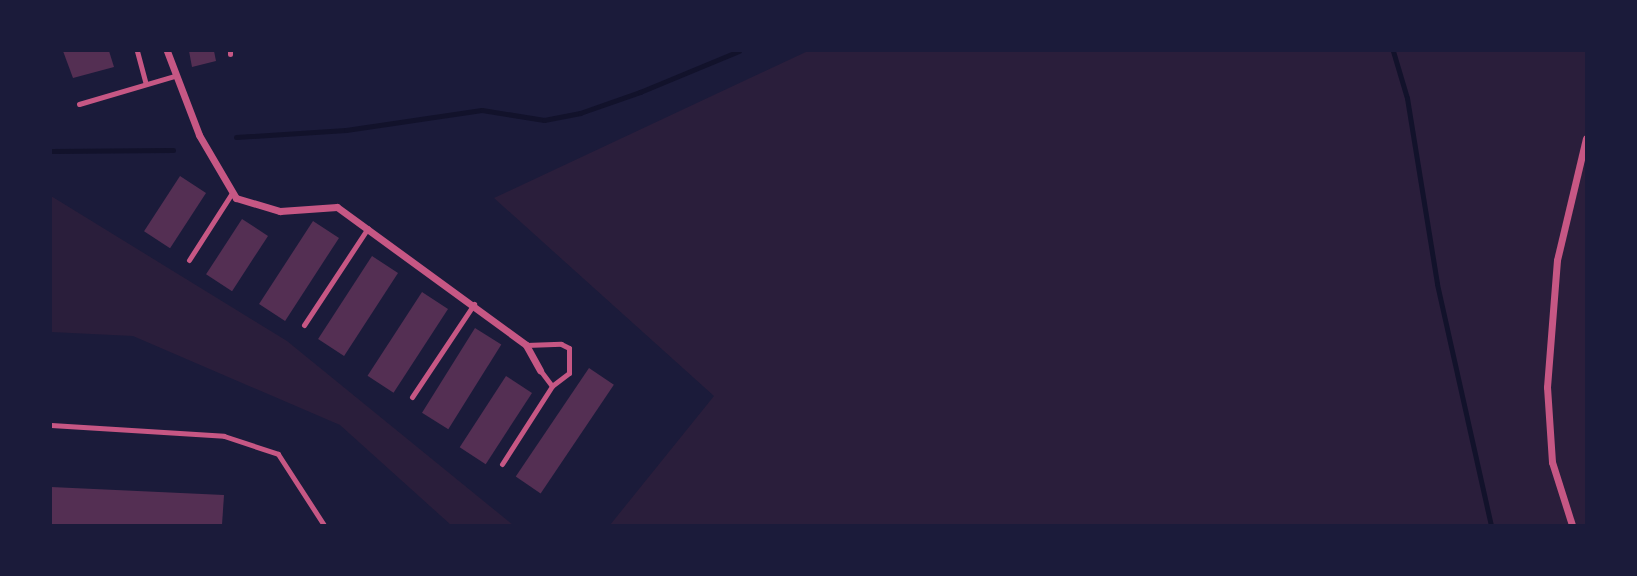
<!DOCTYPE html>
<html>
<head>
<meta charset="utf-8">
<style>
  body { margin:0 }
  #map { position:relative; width:1637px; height:576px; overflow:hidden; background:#1b1b3a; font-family:Barlow,sans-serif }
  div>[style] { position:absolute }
  .green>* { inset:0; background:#2a1e3b }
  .stream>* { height:5px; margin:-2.5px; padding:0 2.5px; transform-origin:2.5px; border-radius:2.5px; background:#12122b }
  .building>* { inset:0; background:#542f53; transform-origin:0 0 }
  .service>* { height:5px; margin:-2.5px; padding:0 2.5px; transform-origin:2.5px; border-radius:2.5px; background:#c65784 }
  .minor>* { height:7px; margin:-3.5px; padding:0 3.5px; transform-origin:3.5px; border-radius:3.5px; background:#c65784 }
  span { translate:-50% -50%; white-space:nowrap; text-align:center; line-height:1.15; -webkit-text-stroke:5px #1b1b3a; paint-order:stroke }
  .frame { position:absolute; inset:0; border:52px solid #1b1b3a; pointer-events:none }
</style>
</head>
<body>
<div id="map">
  <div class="green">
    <div style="clip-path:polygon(808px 51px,1586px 51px,1586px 525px,610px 525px,714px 396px,494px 198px)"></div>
    <div style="clip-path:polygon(51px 196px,287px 341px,513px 525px,451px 525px,340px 425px,133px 336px,51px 332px)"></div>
  </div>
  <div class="stream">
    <div style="left:1393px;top:51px;width:49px;rotate:73.4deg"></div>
    <div style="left:1407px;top:98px;width:188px;rotate:80.8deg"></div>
    <div style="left:1437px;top:284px;width:247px;rotate:77.4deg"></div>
    <div style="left:236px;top:137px;width:110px;rotate:-3.6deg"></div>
    <div style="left:346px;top:130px;width:137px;rotate:-8.4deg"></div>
    <div style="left:482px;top:110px;width:63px;rotate:9.2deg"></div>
    <div style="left:544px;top:120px;width:37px;rotate:-11deg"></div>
    <div style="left:580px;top:113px;width:64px;rotate:-19.3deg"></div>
    <div style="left:640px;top:92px;width:107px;rotate:-22.5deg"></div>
    <div style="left:51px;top:151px;width:122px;rotate:-0.5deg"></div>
  </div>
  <div class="building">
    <div style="clip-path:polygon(63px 51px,109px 51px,114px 67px,73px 78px)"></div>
    <div style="clip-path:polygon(189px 51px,214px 51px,216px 61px,192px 67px)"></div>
    <div style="left:180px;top:176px;width:31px;height:66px;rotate:33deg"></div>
    <div style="left:242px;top:219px;width:31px;height:66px;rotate:33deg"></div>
    <div style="left:313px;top:221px;width:31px;height:99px;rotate:33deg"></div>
    <div style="left:372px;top:256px;width:31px;height:99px;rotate:33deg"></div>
    <div style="left:422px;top:292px;width:31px;height:100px;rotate:33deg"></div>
    <div style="left:475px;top:328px;width:31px;height:100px;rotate:32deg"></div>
    <div style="left:589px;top:368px;width:30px;height:131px;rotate:34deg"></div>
    <div style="left:506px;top:376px;width:31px;height:85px;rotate:33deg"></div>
    <div style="clip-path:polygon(51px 487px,224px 495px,222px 525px,51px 525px)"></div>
  </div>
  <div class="service">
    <div style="left:137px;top:51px;width:34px;rotate:75deg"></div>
    <div style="left:230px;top:51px;width:3px;rotate:90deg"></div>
    <div style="left:79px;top:104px;width:99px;rotate:-16.4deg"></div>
    <div style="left:189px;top:260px;width:80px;rotate:-57.3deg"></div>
    <div style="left:304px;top:325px;width:116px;rotate:-56.6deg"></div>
    <div style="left:526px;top:345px;width:35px;rotate:-2deg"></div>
    <div style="left:561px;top:344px;width:9px;rotate:27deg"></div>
    <div style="left:569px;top:348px;width:25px;rotate:90deg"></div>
    <div style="left:569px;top:373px;width:21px;rotate:143deg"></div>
    <div style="left:412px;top:397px;width:112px;rotate:-56.3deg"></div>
    <div style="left:51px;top:425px;width:173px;rotate:3.6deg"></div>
    <div style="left:224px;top:436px;width:57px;rotate:18.4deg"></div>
    <div style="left:278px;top:454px;width:85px;rotate:57.1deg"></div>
    <div style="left:502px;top:464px;width:93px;rotate:-57.3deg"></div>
    <div style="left:552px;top:386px;width:20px;rotate:-127deg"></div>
  </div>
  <div class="minor">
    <div style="left:167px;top:51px;width:90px;rotate:69.1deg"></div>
    <div style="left:199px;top:135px;width:73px;rotate:59.6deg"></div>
    <div style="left:236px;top:198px;width:46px;rotate:16.5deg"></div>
    <div style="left:280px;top:211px;width:57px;rotate:-4deg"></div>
    <div style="left:337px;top:207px;width:234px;rotate:36.1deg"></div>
    <div style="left:526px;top:345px;width:29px;rotate:61deg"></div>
    <div style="left:1572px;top:525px;width:66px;rotate:-107.6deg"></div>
    <div style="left:1552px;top:462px;width:75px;rotate:-93.8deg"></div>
    <div style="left:1547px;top:387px;width:127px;rotate:-85.5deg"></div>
    <div style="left:1557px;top:260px;width:125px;rotate:-76.6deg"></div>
  </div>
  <div class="frame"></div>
</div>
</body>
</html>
